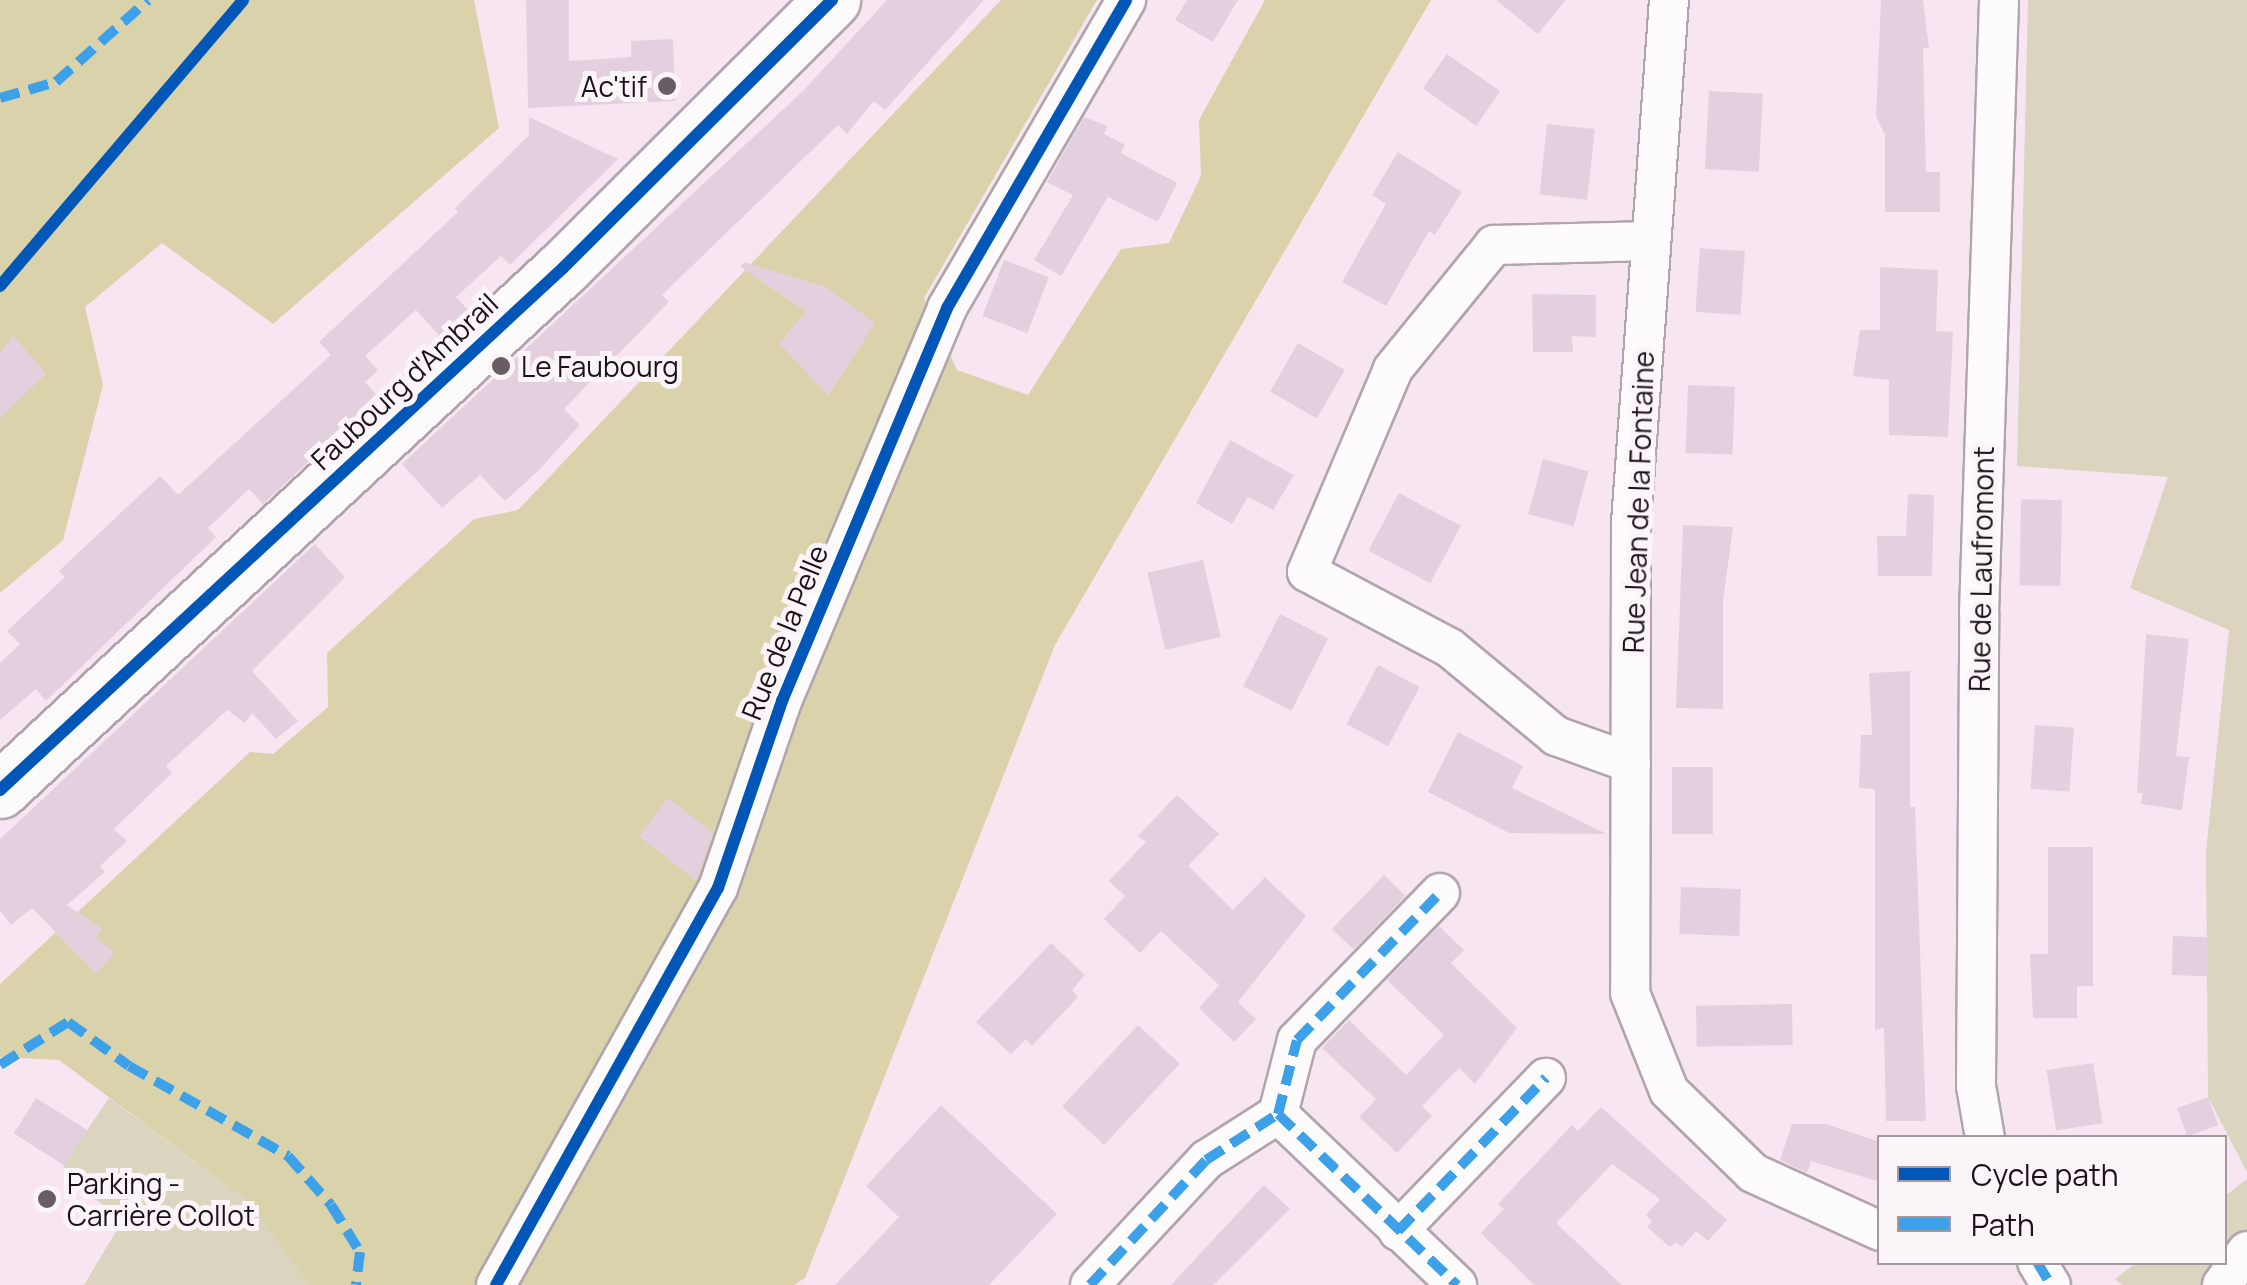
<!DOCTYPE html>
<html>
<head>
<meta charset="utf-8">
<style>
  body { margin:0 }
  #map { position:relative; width:2247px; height:1285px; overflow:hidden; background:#f7e6f2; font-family:Manrope,sans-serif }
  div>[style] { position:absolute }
  .green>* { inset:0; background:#dbd4be }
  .forest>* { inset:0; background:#d9d2aa }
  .building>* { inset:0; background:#e4cfdf; transform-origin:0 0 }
  .roads { filter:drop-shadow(2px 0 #b1a4ad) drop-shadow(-2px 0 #b1a4ad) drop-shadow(0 2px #b1a4ad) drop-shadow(0 -2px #b1a4ad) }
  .street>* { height:38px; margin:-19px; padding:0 19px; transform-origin:19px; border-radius:19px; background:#fefbfd }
  .secondary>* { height:55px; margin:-27.5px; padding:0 27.5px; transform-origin:27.5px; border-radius:27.5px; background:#fefbfd }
  .quiet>* { height:10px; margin-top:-5px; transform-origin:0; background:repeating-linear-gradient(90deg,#3da1ea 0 20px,transparent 0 30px) }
  .cycleway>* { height:12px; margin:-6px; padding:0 6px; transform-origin:6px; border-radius:6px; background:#0057b8 }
  .dots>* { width:28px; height:28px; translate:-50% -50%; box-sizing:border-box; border:5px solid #fbf5f9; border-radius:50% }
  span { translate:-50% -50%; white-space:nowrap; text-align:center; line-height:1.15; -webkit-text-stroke:10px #fbf5f9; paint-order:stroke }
  .poi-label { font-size:28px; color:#1c1119 }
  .right { translate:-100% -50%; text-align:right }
  .left { translate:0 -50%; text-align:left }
  .street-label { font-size:28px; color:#1c1119 }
  .legend { position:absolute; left:1877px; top:1135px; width:350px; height:130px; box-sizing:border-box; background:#fbf5f9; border:2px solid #a29a9f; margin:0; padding:12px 18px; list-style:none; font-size:30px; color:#1c1119 }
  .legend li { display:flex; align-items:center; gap:20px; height:50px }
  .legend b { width:50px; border:2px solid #a29a9f }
</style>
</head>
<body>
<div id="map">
  <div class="green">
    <div style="clip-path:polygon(2028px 0,2247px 0,2247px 1172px,2208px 1097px,2206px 852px,2229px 630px,2130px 588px,2168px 477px,2017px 466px)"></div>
    <div style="clip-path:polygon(109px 1098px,245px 1199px,309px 1285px,84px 1285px,124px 1218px,70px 1183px,63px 1165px)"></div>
    <div style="clip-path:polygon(2247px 1179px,2247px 1285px,2123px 1285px,2115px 1279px,2136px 1263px,2224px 1262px,2225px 1196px)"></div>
  </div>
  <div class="forest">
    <div style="clip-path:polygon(0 0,474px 0,499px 128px,273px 324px,162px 243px,85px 307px,103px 385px,63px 540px,0 593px)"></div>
    <div style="clip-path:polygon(1001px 0,1097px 0,924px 298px,957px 370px,1028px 395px,1121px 249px,1169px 243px,1201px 176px,1199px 120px,1265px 0,1431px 0,1055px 645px,805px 1278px,794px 1285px,309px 1285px,245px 1199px,59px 1060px,0 1057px,0 984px,250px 752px,273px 754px,328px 707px,327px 653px,474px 519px,518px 510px)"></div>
  </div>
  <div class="building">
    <div style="clip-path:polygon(526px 0,569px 0,569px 61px,631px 57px,631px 41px,673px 39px,675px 101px,528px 108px)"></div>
    <div style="clip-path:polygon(887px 0,984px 0,885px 110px,874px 101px,847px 134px,838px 125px,662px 295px,669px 302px,564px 409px,580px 425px,538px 471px,505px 501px,480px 475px,442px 508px,402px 464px,803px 91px)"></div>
    <div style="clip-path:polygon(1187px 0,1238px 0,1213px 42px,1175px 20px)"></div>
    <div style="clip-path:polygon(1496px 0,1566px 0,1538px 34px)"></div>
    <div style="clip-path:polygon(1881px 0,1923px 0,1929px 48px,1923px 48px,1926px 172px,1940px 172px,1940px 212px,1885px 212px,1885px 135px,1876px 116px)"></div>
    <div style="left:1447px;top:54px;width:65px;height:42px;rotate:35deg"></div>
    <div style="left:1709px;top:91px;width:54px;height:78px;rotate:3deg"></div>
    <div style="clip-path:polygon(529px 117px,618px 159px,510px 265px,501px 256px,456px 297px,470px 312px,441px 338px,416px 310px,365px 356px,378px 370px,365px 382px,378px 397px,263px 504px,249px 489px,208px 528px,216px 537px,46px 701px,36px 689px,0 720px,0 663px,20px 644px,7px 631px,65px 577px,59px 571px,160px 476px,178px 495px,331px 355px,319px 342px,458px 212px,455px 208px,529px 135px)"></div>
    <div style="clip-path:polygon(1084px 117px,1108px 126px,1104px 134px,1125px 145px,1121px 153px,1177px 183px,1158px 222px,1108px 197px,1061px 276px,1034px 260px,1073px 195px,1047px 182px)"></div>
    <div style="left:1547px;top:124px;width:48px;height:71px;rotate:6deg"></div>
    <div style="clip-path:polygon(1398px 152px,1462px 192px,1435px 235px,1429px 231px,1386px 306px,1342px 282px,1386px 204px,1372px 195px)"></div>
    <div style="left:1700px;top:248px;width:45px;height:64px;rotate:4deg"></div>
    <div style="left:1004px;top:260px;width:48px;height:60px;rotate:21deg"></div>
    <div style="clip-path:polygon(744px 262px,826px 287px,875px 323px,828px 396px,779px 343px,806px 312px,741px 267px)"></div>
    <div style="clip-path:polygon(1880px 267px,1938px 270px,1936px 331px,1953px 332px,1948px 437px,1889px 435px,1889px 380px,1853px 376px,1860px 330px,1880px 330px)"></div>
    <div style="clip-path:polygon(1532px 294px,1596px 295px,1596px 337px,1572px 336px,1573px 352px,1533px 352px)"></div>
    <div style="clip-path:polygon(13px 335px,46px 374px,0 418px,0 353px)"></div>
    <div style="left:1298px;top:343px;width:54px;height:56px;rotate:30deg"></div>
    <div style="left:1688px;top:385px;width:47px;height:68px;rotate:2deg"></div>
    <div style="clip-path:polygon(1230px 440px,1294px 475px,1273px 510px,1248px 497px,1232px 524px,1196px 503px)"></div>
    <div style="left:1543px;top:459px;width:47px;height:57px;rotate:15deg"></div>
    <div style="left:1399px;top:493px;width:70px;height:65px;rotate:28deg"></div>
    <div style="clip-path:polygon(1908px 494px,1934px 495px,1932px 576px,1878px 576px,1877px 536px,1906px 536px)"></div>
    <div style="left:2062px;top:500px;width:86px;height:41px;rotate:91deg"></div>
    <div style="clip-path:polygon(1683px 525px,1733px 527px,1723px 601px,1723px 709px,1676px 708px)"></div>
    <div style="clip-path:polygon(315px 544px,345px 577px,252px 671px,298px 721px,276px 739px,252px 713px,245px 723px,227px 710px,166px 766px,172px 773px,114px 829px,127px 841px,100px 866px,105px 872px,67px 905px,102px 929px,96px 937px,114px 953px,96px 974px,32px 908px,11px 925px,0 910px,0 839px)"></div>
    <div style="left:1203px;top:560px;width:79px;height:57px;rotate:77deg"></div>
    <div style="left:1280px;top:614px;width:54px;height:81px;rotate:27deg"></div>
    <div style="clip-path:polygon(2146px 634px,2189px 639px,2176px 756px,2189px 757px,2182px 810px,2141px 804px,2143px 793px,2137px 793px)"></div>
    <div style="left:1378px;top:665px;width:47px;height:67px;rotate:28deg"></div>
    <div style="clip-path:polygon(1910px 671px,1910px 807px,1915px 807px,1926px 1121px,1886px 1121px,1884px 1028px,1875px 1030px,1875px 789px,1859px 788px,1861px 735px,1872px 735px,1869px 673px)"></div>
    <div style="left:2035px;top:725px;width:39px;height:64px;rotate:4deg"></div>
    <div style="clip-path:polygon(1458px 732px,1523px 766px,1512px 788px,1607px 834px,1509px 833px,1428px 792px)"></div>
    <div style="left:1672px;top:767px;width:41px;height:67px"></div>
    <div style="clip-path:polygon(1177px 795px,1219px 834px,1188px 866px,1233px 910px,1265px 877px,1306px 916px,1238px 1002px,1256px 1019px,1234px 1042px,1199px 1008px,1219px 985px,1161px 931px,1140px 953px,1104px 919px,1125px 896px,1109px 881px,1146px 842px,1138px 836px)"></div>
    <div style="clip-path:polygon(668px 798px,713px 833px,696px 881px,639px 836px)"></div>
    <div style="clip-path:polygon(2048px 847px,2093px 847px,2093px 986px,2077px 986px,2077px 1018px,2033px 1018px,2030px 954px,2048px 954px)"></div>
    <div style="left:1384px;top:875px;width:30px;height:75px;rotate:44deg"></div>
    <div style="left:1681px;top:887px;width:60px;height:47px;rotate:2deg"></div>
    <div style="clip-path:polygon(1439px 926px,1464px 950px,1451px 963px,1517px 1028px,1475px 1084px,1459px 1068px,1422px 1106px,1432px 1116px,1397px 1153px,1359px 1117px,1376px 1099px,1322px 1048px,1349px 1020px,1406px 1075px,1444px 1035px,1387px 980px)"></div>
    <div style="left:2173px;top:936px;width:35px;height:39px;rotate:2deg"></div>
    <div style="clip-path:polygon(1051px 943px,1085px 975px,1072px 990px,1078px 997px,1032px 1046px,1026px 1039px,1011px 1054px,976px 1022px)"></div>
    <div style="left:1792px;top:1004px;width:41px;height:96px;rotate:89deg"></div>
    <div style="left:1138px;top:1025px;width:57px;height:111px;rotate:43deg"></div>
    <div style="left:2093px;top:1063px;width:61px;height:47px;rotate:81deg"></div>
    <div style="left:2208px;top:1097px;width:30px;height:33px;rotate:70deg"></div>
    <div style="left:36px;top:1098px;width:60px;height:42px;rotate:32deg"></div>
    <div style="clip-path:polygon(941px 1105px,1057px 1214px,989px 1285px,835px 1285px,899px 1217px,866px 1186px)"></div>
    <div style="clip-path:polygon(1601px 1107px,1727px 1220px,1708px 1241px,1696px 1231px,1682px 1247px,1676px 1242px,1670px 1247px,1647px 1227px,1652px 1221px,1646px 1215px,1660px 1199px,1612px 1164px,1556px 1223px,1622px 1285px,1534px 1285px,1481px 1233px,1504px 1209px,1498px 1204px,1572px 1125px,1578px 1131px)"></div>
    <div style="clip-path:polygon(1792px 1124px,1826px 1124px,1880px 1142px,1880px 1182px,1811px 1161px,1807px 1173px,1780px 1160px)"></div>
    <div style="clip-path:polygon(1264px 1185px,1290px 1209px,1213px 1285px,1171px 1285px)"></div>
  </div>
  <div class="roads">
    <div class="street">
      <div style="left:1669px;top:0;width:524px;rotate:94.16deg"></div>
      <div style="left:1631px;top:523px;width:470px;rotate:90.1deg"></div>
      <div style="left:1630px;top:993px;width:105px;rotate:68.3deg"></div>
      <div style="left:1669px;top:1091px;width:117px;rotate:44.3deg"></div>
      <div style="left:1753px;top:1173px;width:140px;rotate:24.5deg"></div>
      <div style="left:1631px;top:763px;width:80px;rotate:-160.2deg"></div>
      <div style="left:1556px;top:736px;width:138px;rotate:-140.3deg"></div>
      <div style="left:1450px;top:648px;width:162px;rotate:-152deg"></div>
      <div style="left:1307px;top:572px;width:220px;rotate:-67deg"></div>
      <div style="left:1393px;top:369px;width:160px;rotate:-50.8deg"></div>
      <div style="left:1494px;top:245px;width:157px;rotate:-1.5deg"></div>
      <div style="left:1278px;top:1114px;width:248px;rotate:43.7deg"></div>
      <div style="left:1985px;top:1138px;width:53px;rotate:-99.8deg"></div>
      <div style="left:1976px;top:1086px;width:473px;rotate:-89.6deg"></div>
      <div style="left:1979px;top:613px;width:613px;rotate:-88.13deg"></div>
      <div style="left:1398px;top:1231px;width:213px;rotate:-46deg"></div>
      <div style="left:2037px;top:1262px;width:27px;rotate:59deg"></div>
      <div style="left:496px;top:1285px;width:455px;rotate:-60.8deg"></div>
      <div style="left:718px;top:888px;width:198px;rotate:-71.1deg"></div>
      <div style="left:782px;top:701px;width:426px;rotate:-67.2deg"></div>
      <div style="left:947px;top:308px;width:356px;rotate:-59.8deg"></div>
      <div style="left:1090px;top:1285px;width:171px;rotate:-47.1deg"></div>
      <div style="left:1206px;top:1160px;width:85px;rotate:-32.6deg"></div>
      <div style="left:1278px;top:1114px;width:76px;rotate:-75.6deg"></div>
      <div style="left:1297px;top:1040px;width:205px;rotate:-45.8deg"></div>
      <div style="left:2222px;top:1285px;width:42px;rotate:-53.7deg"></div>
    </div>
    <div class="secondary">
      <div style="left:0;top:790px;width:768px;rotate:-42.84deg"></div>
      <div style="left:563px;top:268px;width:380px;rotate:-44.9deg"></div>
    </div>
  </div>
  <div class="quiet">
    <div style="left:0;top:98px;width:58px;rotate:-15.9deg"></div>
    <div style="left:56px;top:82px;width:123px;rotate:-41.7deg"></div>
    <div style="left:0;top:1065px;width:80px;rotate:-32.3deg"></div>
    <div style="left:68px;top:1022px;width:75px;rotate:35.8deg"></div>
    <div style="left:129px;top:1066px;width:183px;rotate:29.5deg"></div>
    <div style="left:288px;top:1156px;width:65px;rotate:48.7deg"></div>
    <div style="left:331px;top:1205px;width:55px;rotate:58.3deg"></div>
    <div style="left:360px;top:1252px;width:33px;rotate:97deg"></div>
    <div style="left:1278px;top:1114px;width:248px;rotate:43.7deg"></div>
    <div style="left:1398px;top:1231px;width:213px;rotate:-46deg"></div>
    <div style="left:2037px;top:1262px;width:27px;rotate:59deg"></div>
    <div style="left:1090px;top:1285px;width:171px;rotate:-47.1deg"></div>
    <div style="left:1206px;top:1160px;width:85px;rotate:-32.6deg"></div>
    <div style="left:1278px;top:1114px;width:76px;rotate:-75.6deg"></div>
    <div style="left:1297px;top:1040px;width:205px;rotate:-45.8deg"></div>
  </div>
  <div class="cycleway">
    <div style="left:0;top:286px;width:375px;rotate:-49.6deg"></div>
    <div style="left:0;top:790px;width:768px;rotate:-42.84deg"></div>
    <div style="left:563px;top:268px;width:380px;rotate:-44.9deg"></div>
    <div style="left:496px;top:1285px;width:455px;rotate:-60.8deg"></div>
    <div style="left:718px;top:888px;width:198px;rotate:-71.1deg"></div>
    <div style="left:782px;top:701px;width:426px;rotate:-67.2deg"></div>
    <div style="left:947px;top:308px;width:356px;rotate:-59.8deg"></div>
  </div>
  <div class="dots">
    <div style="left:667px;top:86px;background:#695c65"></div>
    <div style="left:501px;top:366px;background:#695c65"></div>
    <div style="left:47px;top:1199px;background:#695c65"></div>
  </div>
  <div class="poi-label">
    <span class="right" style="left:647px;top:86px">Ac'tif</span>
    <span class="left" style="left:521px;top:366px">Le Faubourg</span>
    <span class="left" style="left:67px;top:1199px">Parking -<br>Carrière Collot</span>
  </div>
  <div class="street-label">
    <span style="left:404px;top:381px;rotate:-43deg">Faubourg d'Ambrail</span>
    <span style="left:1638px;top:502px;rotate:-88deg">Rue Jean de la Fontaine</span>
    <span style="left:1981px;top:569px;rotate:-89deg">Rue de Laufromont</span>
    <span style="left:784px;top:632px;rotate:-68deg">Rue de la Pelle</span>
  </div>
  <ul class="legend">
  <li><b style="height:12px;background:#0057b8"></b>Cycle path</li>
  <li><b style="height:12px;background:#3da1ea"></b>Path</li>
  </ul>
</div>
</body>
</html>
